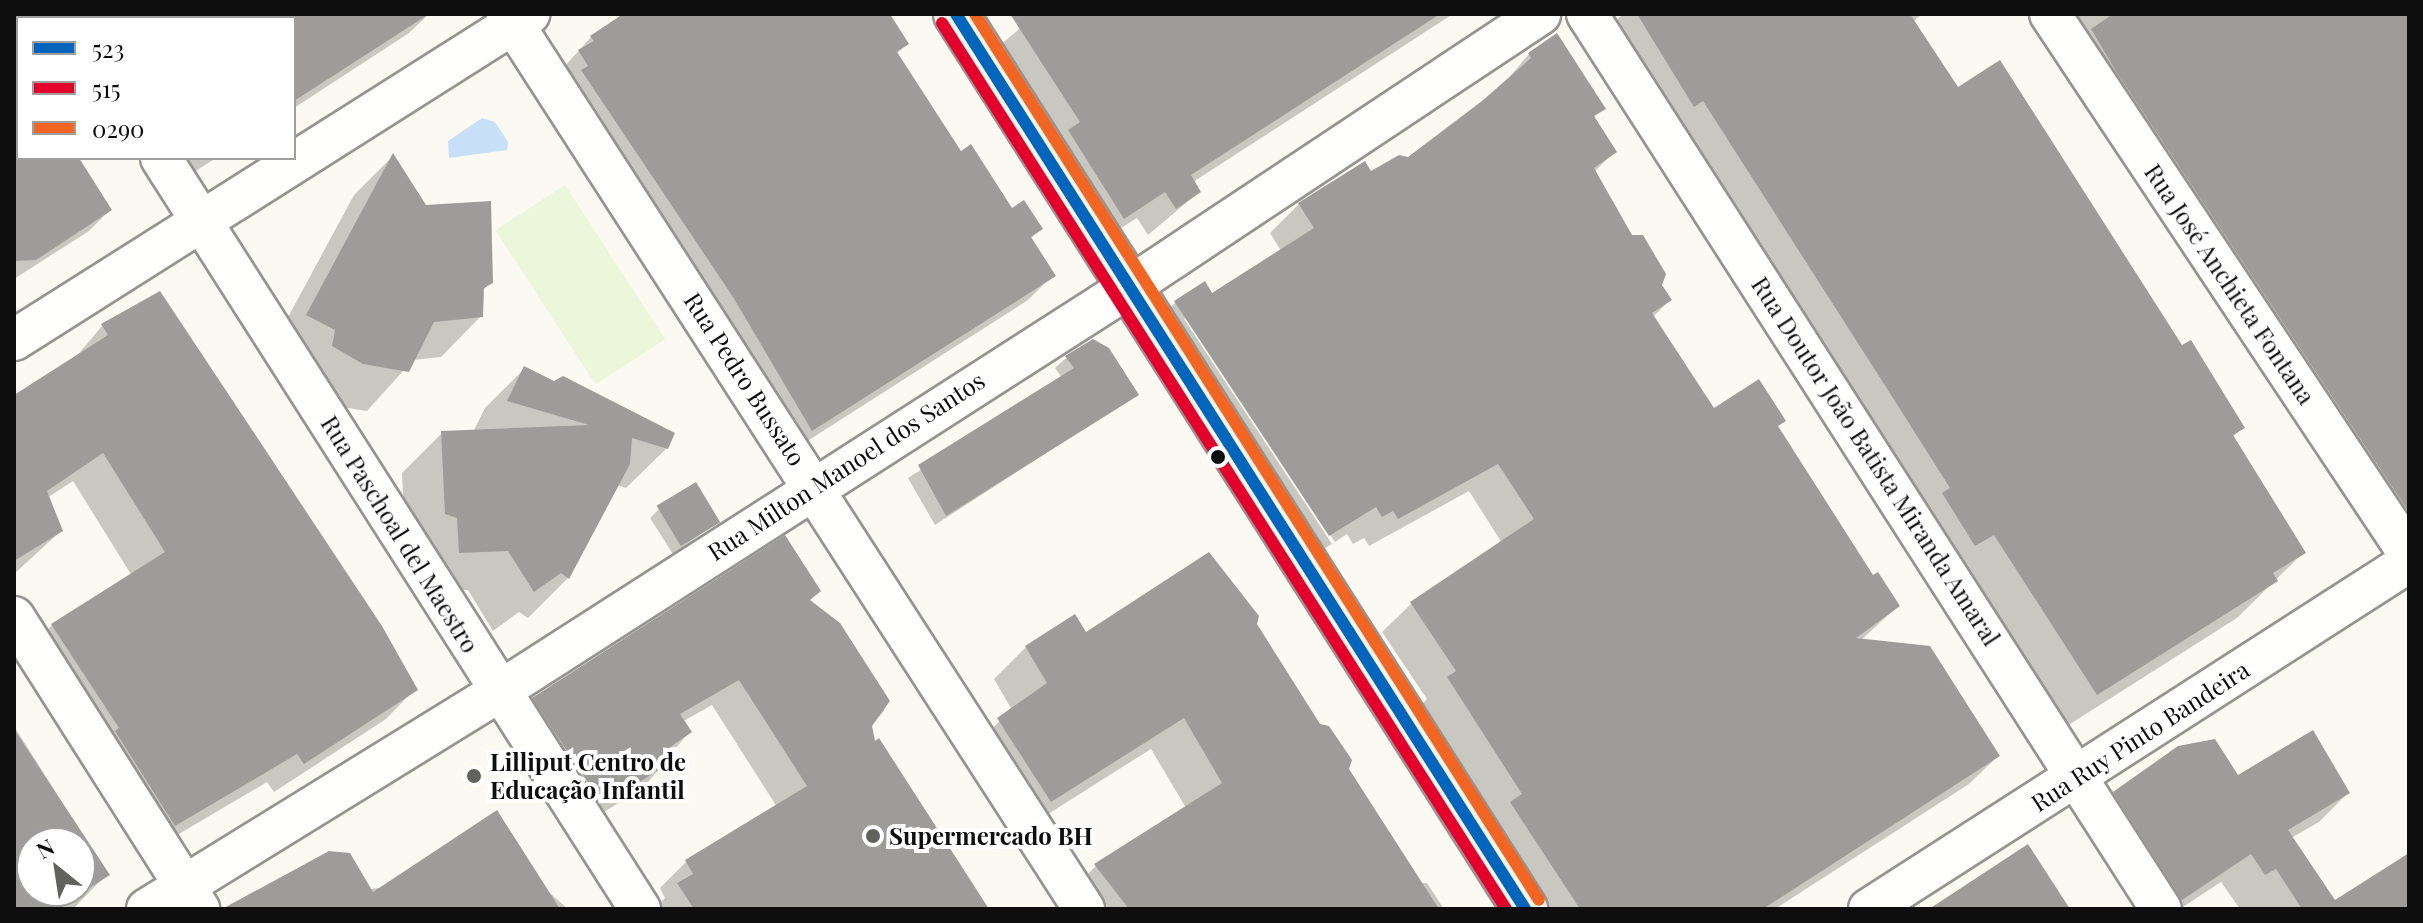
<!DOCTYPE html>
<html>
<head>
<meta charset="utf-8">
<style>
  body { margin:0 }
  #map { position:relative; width:2423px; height:923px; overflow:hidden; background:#fbfaf2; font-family:"Playfair Display",serif }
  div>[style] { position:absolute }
  .pitch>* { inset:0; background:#ebf6db; transform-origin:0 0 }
  .water>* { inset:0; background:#c7dff7 }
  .shadow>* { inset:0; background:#0003 }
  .building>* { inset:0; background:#9e9c98; transform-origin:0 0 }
  .roads { filter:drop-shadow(2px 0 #959491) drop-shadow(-2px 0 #959491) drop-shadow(0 2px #959491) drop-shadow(0 -2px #959491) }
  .street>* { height:40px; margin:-20px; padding:0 20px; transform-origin:20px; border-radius:20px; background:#fefefd }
  .secondary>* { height:44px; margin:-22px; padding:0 22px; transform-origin:22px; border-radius:22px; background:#f5f5ea }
  .bus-1>* { height:12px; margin:-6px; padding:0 6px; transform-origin:6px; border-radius:6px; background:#0065bd }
  .bus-2>* { height:12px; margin:-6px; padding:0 6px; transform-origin:6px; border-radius:6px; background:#e4002b }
  .bus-3>* { height:12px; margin:-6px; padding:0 6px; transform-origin:6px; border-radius:6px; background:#f26522 }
  .dots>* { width:22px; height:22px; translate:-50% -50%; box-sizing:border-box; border:4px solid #fff; border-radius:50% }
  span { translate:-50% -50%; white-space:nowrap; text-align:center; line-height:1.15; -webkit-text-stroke:8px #fff; paint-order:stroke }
  .street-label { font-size:24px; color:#0e0e0e }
  .poi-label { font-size:24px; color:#0e0e0e; font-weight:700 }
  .left { translate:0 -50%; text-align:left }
  .frame { position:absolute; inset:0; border:16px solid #0e0e0e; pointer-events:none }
  .legend { position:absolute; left:16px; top:16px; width:280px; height:144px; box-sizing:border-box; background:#fff; border:2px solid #9f9f9f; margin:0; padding:10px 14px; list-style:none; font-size:24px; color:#0e0e0e }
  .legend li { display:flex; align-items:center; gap:16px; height:40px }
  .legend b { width:40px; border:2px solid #9f9f9f }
  .north { position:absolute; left:16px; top:827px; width:80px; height:80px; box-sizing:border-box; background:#fff; border:2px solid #9f9f9f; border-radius:50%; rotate:330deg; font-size:22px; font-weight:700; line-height:32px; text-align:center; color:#0e0e0e }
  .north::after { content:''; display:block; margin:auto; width:28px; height:36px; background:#61615e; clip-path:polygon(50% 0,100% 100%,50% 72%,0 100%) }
</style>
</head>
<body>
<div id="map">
  <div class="pitch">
    <div style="left:565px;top:185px;width:184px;height:83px;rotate:57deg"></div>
  </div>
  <div class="water">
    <div style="clip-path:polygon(482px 118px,495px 122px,508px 142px,507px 150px,449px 158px,448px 141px)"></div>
  </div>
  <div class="shadow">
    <div style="clip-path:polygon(61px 14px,183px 14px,177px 18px)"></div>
    <div style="clip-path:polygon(229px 14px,429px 14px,409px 33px,294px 108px,294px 18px)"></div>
    <div style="clip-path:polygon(627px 14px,881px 14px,906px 44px,896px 54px,960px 154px,1012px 211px,1040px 229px,1030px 239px,1053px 275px,1028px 300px,787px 454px,555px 77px,591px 37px)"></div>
    <div style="clip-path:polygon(1037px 14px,1453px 14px,1193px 182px,1199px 192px,1148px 235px,1137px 218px,1096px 244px,991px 53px)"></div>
    <div style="clip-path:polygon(1623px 14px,1922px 14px,1913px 22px,1958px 90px,2182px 348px,2243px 427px,2232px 438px,2304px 552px,2237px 618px,2059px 731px,1592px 44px)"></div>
    <div style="clip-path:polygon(2068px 14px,2409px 17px,2409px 511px,2376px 533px)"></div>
    <div style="clip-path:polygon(1529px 54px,1603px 108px,1593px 118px,1614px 152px,1594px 172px,1670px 300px,1653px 317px,1713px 411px,1777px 427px,1873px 578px,1898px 606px,1860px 641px,1998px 756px,1969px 784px,1775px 909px,1533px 909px,1419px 707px,1427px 699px,1382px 632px,1411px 604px,1502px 543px,1469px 491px,1369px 546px,1364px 538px,1353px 544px,1347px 534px,1335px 542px,1186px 317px,1184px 319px,1332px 544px,1300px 563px,1146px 331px,1175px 303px,1204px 284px,1211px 295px,1281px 251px,1270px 233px,1299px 204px,1364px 163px,1370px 174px,1409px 159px,1502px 86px)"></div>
    <div style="clip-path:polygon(14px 64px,18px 158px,77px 158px,110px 210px,89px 231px,14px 279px)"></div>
    <div style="clip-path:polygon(393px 156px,425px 207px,491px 282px,481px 292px,481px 316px,441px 357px,413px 360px,367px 411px,323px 404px,267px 356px,354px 195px)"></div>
    <div style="clip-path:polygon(153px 158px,216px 158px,177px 183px)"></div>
    <div style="clip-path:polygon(102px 326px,415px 689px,386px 719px,274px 792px,267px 782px,145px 854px,23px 655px,52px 625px,132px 576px,73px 481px,47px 498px,61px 531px,14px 574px,14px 397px,75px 358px)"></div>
    <div style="clip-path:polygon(1067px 357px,1136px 395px,935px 525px,908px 478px,1062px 378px,1055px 368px)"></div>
    <div style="clip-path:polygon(525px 368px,667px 448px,626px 488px,617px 485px,568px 578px,528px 618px,519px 612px,493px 631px,468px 590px,419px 592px,406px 554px,402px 473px,442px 433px,474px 430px,485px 408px)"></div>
    <div style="clip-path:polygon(659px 509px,718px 522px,673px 554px,650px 518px)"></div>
    <div style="clip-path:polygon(808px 601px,887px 699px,884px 711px,870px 726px,874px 744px,985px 909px,654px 909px,665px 898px,660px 888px,686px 862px,777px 807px,712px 705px,682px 722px,689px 732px,644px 787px,588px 822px,507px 725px,534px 699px)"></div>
    <div style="clip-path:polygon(1255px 625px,1420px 883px,1427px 883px,1444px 909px,1071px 909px,1064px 898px,1096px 866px,1186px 808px,1151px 749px,1018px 833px,966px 752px,1012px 710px,994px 679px,1026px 647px,1086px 634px)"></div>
    <div style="clip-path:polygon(evenodd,14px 726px,107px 874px,73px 909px,14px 909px,14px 726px,32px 843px,80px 843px,80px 891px,32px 891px,32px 843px)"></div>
    <div style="clip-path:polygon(2238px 777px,2348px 793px,2319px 822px,2291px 838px,2334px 903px,2409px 853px,2409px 909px,2240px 909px,2221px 882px,2180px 909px,2085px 823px,2115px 794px)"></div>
    <div style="clip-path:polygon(384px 887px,543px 887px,568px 909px,237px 909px)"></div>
  </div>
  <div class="building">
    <div style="clip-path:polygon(294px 14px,429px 14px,294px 101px)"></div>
    <div style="clip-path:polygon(623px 14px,890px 14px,909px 44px,897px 52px,961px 151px,971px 144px,1012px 208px,1024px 200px,1043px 229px,1031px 237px,1056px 276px,812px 431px,733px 297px,581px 70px,588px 66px,578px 50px,594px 41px,590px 36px)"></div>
    <div style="clip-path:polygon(1010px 14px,1440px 14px,1191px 175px,1201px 192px,1176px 209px,1165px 192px,1124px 219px,1068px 130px,1080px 122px)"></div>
    <div style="clip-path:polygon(1637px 14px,1910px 14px,1958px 87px,2000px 60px,2182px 345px,2191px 340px,2245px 428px,2233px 435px,2306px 553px,2273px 573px,2278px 581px,2097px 695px,1994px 535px,1975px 546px,1942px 493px,1950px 488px,1893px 398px,1703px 101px,1694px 107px)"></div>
    <div style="clip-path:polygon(2113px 14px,2409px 14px,2409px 512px,2117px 73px,2091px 29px)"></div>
    <div style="clip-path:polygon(1557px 33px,1606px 109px,1594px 116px,1617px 152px,1594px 168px,1632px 235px,1643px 235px,1666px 274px,1662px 285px,1672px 300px,1652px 313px,1714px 408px,1759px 379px,1786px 421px,1778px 426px,1873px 575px,1878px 572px,1900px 606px,1856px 638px,1930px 646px,2000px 756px,1763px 909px,1580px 909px,1510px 802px,1522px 794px,1447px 677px,1456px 671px,1410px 602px,1534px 519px,1498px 464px,1398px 519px,1393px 511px,1382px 517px,1376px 507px,1329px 536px,1174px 301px,1205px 281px,1212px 293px,1314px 228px,1298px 203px,1365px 161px,1371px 171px,1399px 155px,1408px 157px,1482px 101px,1531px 58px,1528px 53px)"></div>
    <div style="clip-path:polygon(393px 153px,426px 205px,491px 201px,493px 283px,484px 288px,483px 317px,434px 322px,409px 372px,363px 364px,332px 346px,335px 330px,306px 315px)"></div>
    <div style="clip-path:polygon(14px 158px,79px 158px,112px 210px,36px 260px,14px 261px)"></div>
    <div style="clip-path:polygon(160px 291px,382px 626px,418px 690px,304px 764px,297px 754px,175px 826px,115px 731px,119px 728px,51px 624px,165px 552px,103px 453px,47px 491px,63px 531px,14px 561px,14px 395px,108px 335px,101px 324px)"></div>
    <div style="clip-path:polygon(1093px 339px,1109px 348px,1139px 395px,946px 516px,918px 465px,1074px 368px,1065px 356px)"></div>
    <div style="clip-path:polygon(524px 366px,554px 381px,563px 376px,675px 433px,668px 449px,632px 438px,630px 464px,569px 579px,561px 573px,534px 592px,508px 551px,459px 553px,457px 518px,445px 514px,441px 431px,589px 425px,507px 401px)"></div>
    <div style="left:696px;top:482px;width:47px;height:46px;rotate:59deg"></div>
    <div style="clip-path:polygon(785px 535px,821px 591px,810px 600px,840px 623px,890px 701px,872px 726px,875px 741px,879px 738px,989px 909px,694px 909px,677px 883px,693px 874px,685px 860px,807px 786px,739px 680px,680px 714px,692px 732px,666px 750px,673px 761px,616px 797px,603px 797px,587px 781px,532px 698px)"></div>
    <div style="clip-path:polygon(1209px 552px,1259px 616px,1257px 624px,1320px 724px,1329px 726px,1352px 760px,1349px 769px,1439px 909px,1129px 909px,1094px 864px,1222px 783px,1184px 718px,1051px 802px,997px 718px,1047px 683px,1025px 646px,1075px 614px,1086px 632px)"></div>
    <div style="clip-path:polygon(evenodd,14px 729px,110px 875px,56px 909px,14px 909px,14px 729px,32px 843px,80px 843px,80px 891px,32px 891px,32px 843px)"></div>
    <div style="clip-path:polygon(2313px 730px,2350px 793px,2288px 830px,2335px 900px,2409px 853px,2409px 909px,2302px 909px,2276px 869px,2265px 875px,2251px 854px,2182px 900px,2113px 792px,2178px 746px,2215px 739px,2238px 775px)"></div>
    <div style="clip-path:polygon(497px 810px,560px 909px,222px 909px,329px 851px,350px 853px,373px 892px)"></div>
    <div style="clip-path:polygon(2028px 844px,2070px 909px,1929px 909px)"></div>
  </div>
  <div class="roads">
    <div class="street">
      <div style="left:71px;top:14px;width:4px;rotate:63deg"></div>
      <div style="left:507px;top:14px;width:1065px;rotate:57.19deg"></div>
      <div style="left:1587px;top:14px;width:1063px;rotate:57.33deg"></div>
      <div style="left:2050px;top:14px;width:648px;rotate:56.38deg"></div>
      <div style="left:161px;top:158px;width:891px;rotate:57.47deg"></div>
      <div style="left:14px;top:340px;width:610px;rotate:-32.33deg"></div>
      <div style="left:14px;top:617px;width:346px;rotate:57.6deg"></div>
      <div style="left:147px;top:909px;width:415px;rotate:-31.7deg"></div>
      <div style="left:500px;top:691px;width:746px;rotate:-32.69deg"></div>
      <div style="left:1128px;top:288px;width:495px;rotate:-33.6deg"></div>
      <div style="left:1869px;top:909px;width:642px;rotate:-32.72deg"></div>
    </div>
    <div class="secondary">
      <div style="left:956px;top:14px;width:1061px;rotate:57.55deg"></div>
    </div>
  </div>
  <div class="bus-1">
    <div style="left:956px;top:14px;width:1061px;rotate:57.55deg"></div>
  </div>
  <div class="bus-2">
    <div style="left:942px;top:23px;width:1050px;rotate:57.52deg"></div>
  </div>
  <div class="bus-3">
    <div style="left:975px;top:14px;width:1050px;rotate:57.52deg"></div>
  </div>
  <div class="dots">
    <div style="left:1218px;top:457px;background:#0e0e0e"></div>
    <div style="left:474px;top:776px;background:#61615e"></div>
    <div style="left:873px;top:836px;background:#61615e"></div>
  </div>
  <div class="street-label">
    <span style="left:2230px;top:284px;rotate:56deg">Rua José Anchieta Fontana</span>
    <span style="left:745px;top:379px;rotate:57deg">Rua Pedro Bussato</span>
    <span style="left:1876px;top:461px;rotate:57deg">Rua Doutor João Batista Miranda Amaral</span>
    <span style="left:846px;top:466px;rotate:-33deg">Rua Milton Manoel dos Santos</span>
    <span style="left:400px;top:534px;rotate:58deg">Rua Paschoal del Maestro</span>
    <span style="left:2140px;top:736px;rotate:-33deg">Rua Ruy Pinto Bandeira</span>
  </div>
  <div class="poi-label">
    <span class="left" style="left:490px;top:776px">Lilliput Centro de<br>Educação Infantil</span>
    <span class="left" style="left:889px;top:836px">Supermercado BH</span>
  </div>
  <div class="frame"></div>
  <ul class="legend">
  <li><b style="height:10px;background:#0065bd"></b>523</li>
  <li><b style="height:10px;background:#e4002b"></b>515</li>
  <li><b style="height:10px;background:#f26522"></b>0290</li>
  </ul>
  <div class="north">N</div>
</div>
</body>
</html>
